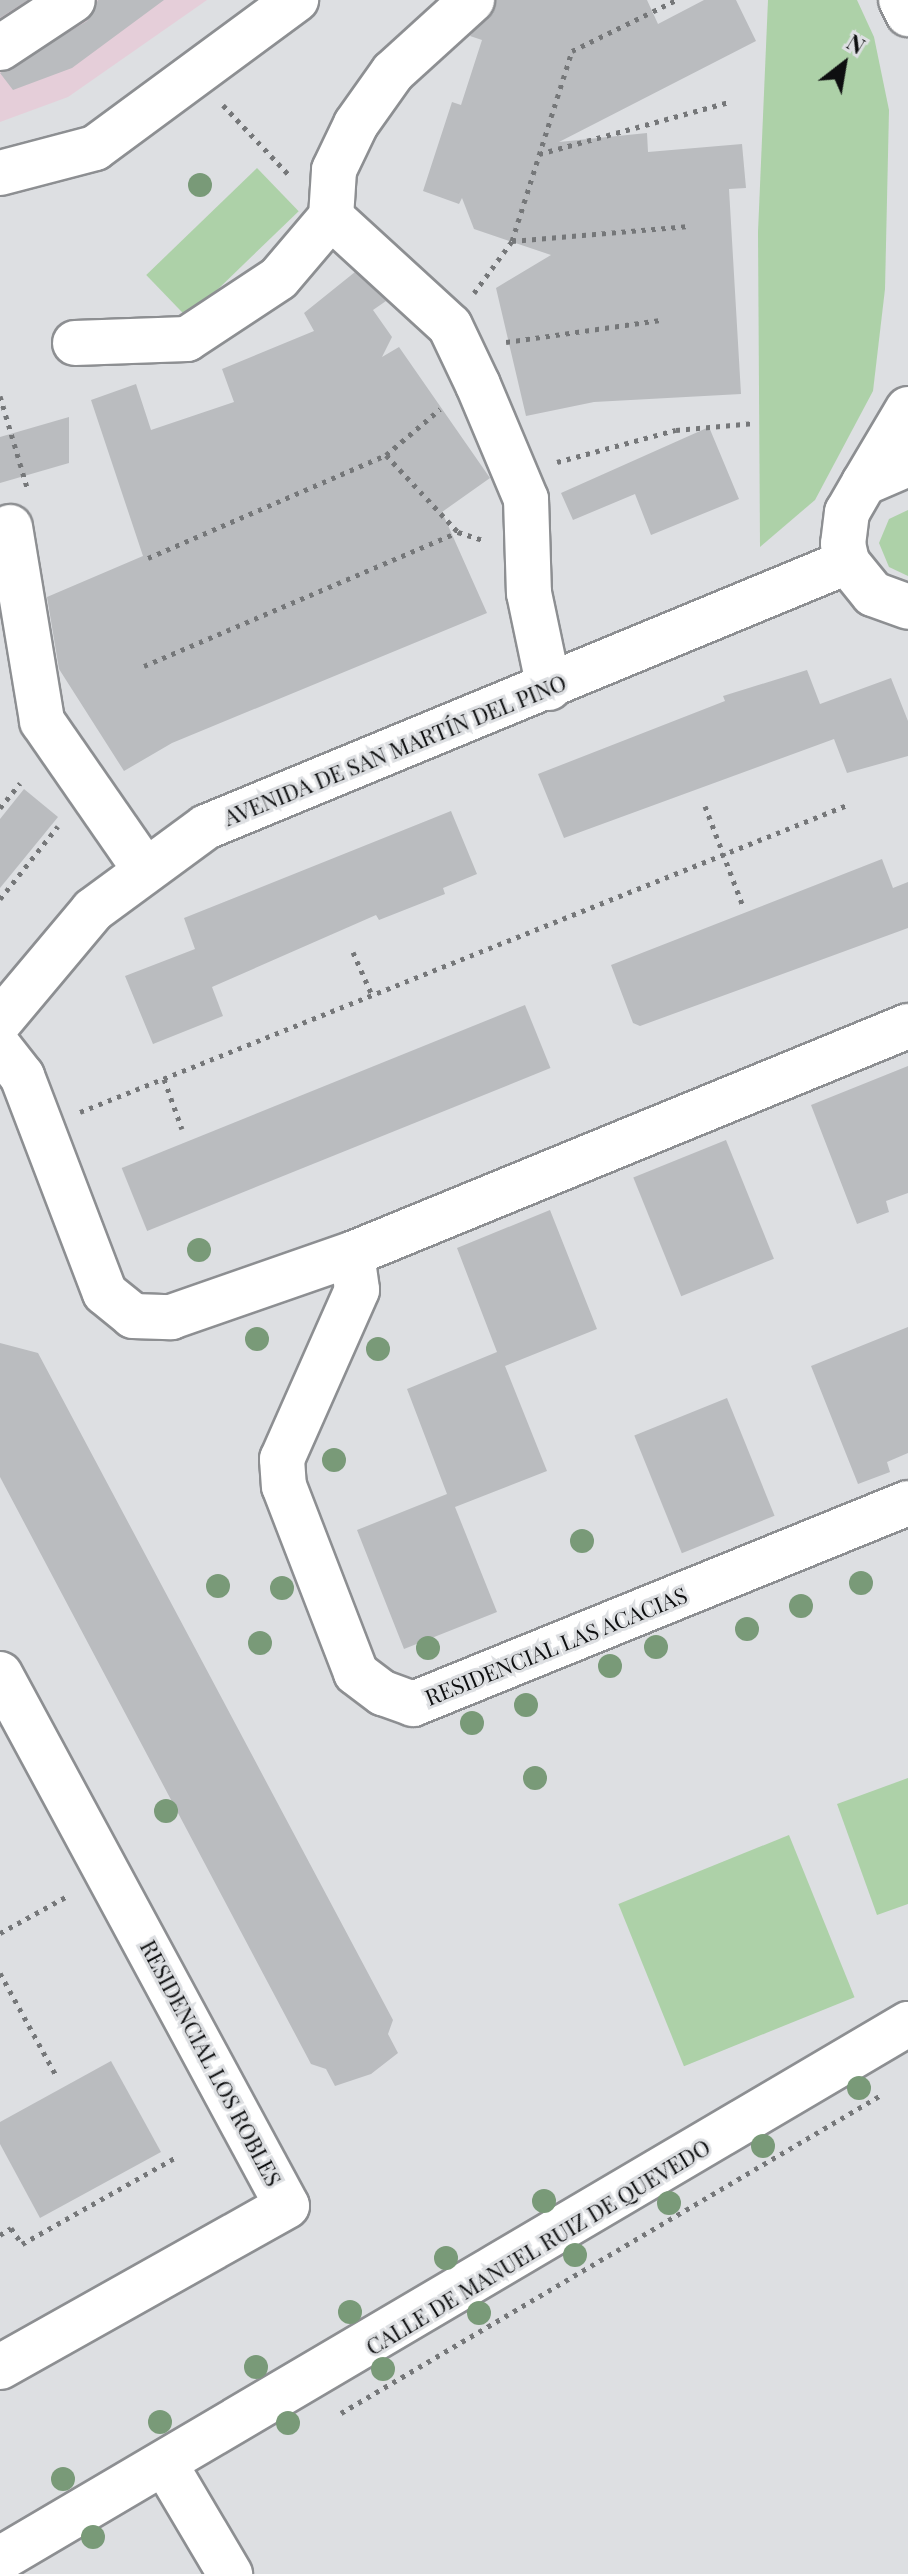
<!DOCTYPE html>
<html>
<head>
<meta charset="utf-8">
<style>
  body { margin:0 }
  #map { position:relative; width:908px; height:2574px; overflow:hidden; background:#dddfe2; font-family:"Playfair Display",serif }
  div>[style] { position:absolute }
  .commercial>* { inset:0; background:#e5ced9 }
  .green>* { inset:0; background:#add1a8; transform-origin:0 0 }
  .building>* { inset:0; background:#babcbf; transform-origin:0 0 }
  .path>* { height:5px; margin-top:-2.5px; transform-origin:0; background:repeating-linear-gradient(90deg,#757779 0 4px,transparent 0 10px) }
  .roads { filter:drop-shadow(2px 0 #8d8f92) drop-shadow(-2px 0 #8d8f92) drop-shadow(0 2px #8d8f92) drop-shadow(0 -2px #8d8f92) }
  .minor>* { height:44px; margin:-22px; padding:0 22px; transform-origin:22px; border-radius:22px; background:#fff }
  .major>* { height:44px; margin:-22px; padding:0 22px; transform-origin:22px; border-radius:22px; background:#fff }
  .trees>* { width:24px; height:24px; margin:-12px; border-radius:50%; background:#799a78 }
  span { translate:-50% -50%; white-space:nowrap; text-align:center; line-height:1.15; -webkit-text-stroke:6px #dddfe2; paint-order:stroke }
  .street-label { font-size:22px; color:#0e0f10 }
  .north { position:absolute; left:804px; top:24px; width:80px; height:80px; -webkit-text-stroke:6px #dddfe2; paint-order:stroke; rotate:31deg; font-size:22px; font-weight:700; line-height:32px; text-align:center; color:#0e0f10 }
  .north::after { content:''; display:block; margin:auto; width:28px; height:36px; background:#0e0f10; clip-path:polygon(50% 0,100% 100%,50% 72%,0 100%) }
</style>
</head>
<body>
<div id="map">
  <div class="commercial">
    <div style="clip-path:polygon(0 0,207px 0,68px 97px,0 122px)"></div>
  </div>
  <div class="green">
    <div style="clip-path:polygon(768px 0,857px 0,874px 37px,889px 110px,885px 289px,873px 391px,815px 500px,760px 547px,758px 232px)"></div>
    <div style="left:257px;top:168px;width:60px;height:154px;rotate:46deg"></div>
    <div style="clip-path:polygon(908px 510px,908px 576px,889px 567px,879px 543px,889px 519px)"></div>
    <div style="clip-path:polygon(908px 1778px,908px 1904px,877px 1915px,837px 1804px)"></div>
    <div style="left:789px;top:1835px;width:175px;height:184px;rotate:68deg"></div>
  </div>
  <div class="building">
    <div style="clip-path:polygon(0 0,28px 0,0 18px)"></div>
    <div style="clip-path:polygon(98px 0,164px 0,72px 68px,13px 90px,0 73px,87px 21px)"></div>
    <div style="clip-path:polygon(496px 0,647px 0,658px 24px,704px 0,736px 0,756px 41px,559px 142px,647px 133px,648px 152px,742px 144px,746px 188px,729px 189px,741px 394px,594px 402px,526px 416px,496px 288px,551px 255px,474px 229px,462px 198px,459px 204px,423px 191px,452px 102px,461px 105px,482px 40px,470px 36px)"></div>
    <div style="clip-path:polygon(355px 272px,386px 301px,373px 310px,392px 337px,382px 357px,399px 347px,490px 478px,442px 512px,487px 613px,172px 743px,124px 771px,59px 669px,47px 597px,143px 556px,91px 400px,136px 384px,151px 430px,234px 402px,222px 369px,314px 331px,304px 313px)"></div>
    <div style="clip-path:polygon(69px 417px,69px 463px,0 483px,0 437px)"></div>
    <div style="clip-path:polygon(709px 427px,739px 499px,651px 535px,635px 494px,573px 520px,561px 493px)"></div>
    <div style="clip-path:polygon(807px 670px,820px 704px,891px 678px,908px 721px,908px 756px,847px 773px,834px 739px,564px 838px,538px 774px,725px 701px,723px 696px)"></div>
    <div style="clip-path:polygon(24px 789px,58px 817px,0 888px,0 819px)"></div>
    <div style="clip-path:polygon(451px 811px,477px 874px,443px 888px,445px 894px,379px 920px,376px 915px,212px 987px,223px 1016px,153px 1044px,125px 976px,195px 949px,184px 918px)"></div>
    <div style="clip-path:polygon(882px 859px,893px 888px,908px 882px,908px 928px,640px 1026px,633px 1023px,611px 965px)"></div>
    <div style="left:525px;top:1005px;width:68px;height:435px;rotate:68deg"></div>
    <div style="clip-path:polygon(908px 1066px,908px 1193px,886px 1201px,889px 1212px,857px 1224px,811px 1105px)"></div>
    <div style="left:726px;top:1140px;width:128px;height:100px;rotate:68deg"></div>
    <div style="clip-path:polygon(550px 1210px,597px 1329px,505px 1366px,547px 1471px,455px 1507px,497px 1612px,404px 1649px,357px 1530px,447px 1494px,407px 1389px,497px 1352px,457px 1248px)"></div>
    <div style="clip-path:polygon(908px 1327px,908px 1453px,887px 1462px,890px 1472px,858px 1484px,811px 1366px)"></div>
    <div style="clip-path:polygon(0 1343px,38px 1353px,393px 2020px,388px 2034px,398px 2053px,371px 2074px,335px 2086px,326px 2069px,311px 2064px,0 1477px)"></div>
    <div style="left:727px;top:1398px;width:127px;height:100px;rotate:68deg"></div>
    <div style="clip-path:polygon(111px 2061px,161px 2152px,40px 2218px,0 2144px,0 2122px)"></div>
  </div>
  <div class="path">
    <div style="left:223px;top:105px;width:98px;rotate:46.7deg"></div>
    <div style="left:539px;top:154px;width:197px;rotate:-15.3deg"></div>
    <div style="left:512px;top:241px;width:178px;rotate:-4.8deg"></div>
    <div style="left:474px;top:293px;width:64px;rotate:-53.8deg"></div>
    <div style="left:512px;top:241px;width:199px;rotate:-72.5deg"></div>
    <div style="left:572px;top:51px;width:116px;rotate:-26.1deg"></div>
    <div style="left:506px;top:342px;width:156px;rotate:-8.1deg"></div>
    <div style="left:0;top:396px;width:95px;rotate:73.5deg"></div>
    <div style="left:386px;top:455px;width:105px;rotate:46.9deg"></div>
    <div style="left:458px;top:532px;width:29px;rotate:18deg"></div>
    <div style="left:557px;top:462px;width:123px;rotate:-15.1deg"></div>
    <div style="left:676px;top:430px;width:79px;rotate:-5.1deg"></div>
    <div style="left:148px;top:558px;width:259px;rotate:-23.4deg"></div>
    <div style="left:386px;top:455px;width:71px;rotate:-40.4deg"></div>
    <div style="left:144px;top:666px;width:341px;rotate:-23.1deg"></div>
    <div style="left:705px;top:806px;width:107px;rotate:69.2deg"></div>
    <div style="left:0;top:808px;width:32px;rotate:-51deg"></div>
    <div style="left:0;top:899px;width:93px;rotate:-51.5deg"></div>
    <div style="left:353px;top:952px;width:47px;rotate:66.2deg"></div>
    <div style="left:164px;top:1079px;width:53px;rotate:70.2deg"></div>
    <div style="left:80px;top:1112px;width:826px;rotate:-21.81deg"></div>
    <div style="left:0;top:1933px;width:79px;rotate:-28.8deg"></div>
    <div style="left:0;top:1973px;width:119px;rotate:61.3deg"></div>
    <div style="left:0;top:2235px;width:13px;rotate:-32deg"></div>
    <div style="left:11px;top:2228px;width:19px;rotate:55deg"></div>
    <div style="left:22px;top:2244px;width:179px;rotate:-29.4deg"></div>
    <div style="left:341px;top:2413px;width:627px;rotate:-30.49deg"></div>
  </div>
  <div class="roads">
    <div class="minor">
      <div style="left:901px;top:0;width:16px;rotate:63deg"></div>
      <div style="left:0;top:48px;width:87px;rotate:-33.3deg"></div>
      <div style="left:0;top:173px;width:98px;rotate:-14.7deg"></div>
      <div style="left:95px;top:148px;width:250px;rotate:-36.4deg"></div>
      <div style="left:331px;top:217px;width:161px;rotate:42.5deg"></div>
      <div style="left:450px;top:326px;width:65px;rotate:64.6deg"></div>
      <div style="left:478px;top:385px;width:124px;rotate:67.2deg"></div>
      <div style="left:526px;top:499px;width:94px;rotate:88.2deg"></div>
      <div style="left:529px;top:593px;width:97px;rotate:78.1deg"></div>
      <div style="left:75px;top:343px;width:112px;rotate:-2deg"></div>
      <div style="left:187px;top:339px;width:110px;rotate:-33.5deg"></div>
      <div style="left:279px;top:278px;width:80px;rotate:-49.6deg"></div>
      <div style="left:331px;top:217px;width:47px;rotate:-86.3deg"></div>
      <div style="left:334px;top:170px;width:51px;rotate:-64.4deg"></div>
      <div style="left:356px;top:124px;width:64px;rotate:-54.6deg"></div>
      <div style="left:393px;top:72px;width:107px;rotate:-42.3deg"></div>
      <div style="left:908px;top:464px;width:48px;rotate:156.6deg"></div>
      <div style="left:864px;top:483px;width:34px;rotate:120deg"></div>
      <div style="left:847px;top:512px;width:32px;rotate:97deg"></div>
      <div style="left:843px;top:544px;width:18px;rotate:77deg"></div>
      <div style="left:847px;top:562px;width:41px;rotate:50.9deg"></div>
      <div style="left:873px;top:594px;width:37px;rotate:20deg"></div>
      <div style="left:864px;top:483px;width:86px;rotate:-59.3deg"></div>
      <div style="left:10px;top:527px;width:197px;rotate:80.6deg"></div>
      <div style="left:42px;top:721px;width:178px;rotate:55.3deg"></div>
      <div style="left:0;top:1021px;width:145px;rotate:-50deg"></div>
      <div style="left:93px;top:910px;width:140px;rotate:-36.3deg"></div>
      <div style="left:206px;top:827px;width:694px;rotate:-22.46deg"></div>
      <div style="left:0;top:1048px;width:36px;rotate:52deg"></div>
      <div style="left:22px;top:1076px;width:232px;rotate:69.1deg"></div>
      <div style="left:105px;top:1293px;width:36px;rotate:39deg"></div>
      <div style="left:133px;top:1316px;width:38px;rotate:2deg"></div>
      <div style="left:171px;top:1317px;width:192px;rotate:-19.2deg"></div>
      <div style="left:352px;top:1254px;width:601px;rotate:-22.3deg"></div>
      <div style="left:352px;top:1254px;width:36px;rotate:82deg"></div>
      <div style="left:357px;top:1290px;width:185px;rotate:113.9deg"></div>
      <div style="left:282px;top:1459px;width:27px;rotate:86deg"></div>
      <div style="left:284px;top:1486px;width:200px;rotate:68.9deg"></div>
      <div style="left:356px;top:1673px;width:34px;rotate:37deg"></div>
      <div style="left:383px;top:1693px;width:32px;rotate:20deg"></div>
      <div style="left:413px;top:1704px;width:534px;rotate:-22.1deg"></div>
      <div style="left:0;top:1674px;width:604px;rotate:61.65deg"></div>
      <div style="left:287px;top:2206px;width:329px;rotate:150.7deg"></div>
      <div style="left:165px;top:2464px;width:128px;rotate:59.4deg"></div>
    </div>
    <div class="major">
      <div style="left:0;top:2559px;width:1054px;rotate:-30.51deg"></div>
    </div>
  </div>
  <div class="trees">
    <div style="left:200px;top:185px"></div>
    <div style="left:199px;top:1250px"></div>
    <div style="left:257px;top:1339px"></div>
    <div style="left:378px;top:1349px"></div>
    <div style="left:334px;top:1460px"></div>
    <div style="left:582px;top:1541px"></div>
    <div style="left:861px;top:1583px"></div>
    <div style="left:218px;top:1586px"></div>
    <div style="left:282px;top:1588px"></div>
    <div style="left:801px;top:1606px"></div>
    <div style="left:747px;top:1629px"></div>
    <div style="left:260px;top:1643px"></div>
    <div style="left:656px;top:1647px"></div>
    <div style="left:428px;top:1648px"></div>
    <div style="left:610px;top:1666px"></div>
    <div style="left:526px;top:1705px"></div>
    <div style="left:472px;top:1723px"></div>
    <div style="left:535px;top:1778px"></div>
    <div style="left:166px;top:1811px"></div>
    <div style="left:859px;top:2088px"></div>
    <div style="left:763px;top:2146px"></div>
    <div style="left:544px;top:2201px"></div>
    <div style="left:669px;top:2203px"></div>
    <div style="left:575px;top:2255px"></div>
    <div style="left:446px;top:2258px"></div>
    <div style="left:350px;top:2312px"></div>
    <div style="left:479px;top:2313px"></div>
    <div style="left:256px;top:2367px"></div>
    <div style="left:383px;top:2369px"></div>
    <div style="left:160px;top:2422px"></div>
    <div style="left:288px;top:2423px"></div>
    <div style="left:63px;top:2479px"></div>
    <div style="left:93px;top:2537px"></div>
  </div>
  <div class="street-label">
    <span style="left:395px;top:750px;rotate:-22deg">AVENIDA DE SAN MARTÍN DEL PINO</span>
    <span style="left:556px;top:1646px;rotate:-22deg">RESIDENCIAL LAS ACACIAS</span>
    <span style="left:211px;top:2063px;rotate:62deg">RESIDENCIAL LOS ROBLES</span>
    <span style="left:538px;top:2247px;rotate:-31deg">CALLE DE MANUEL RUIZ DE QUEVEDO</span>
  </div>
  <div class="north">N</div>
</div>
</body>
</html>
